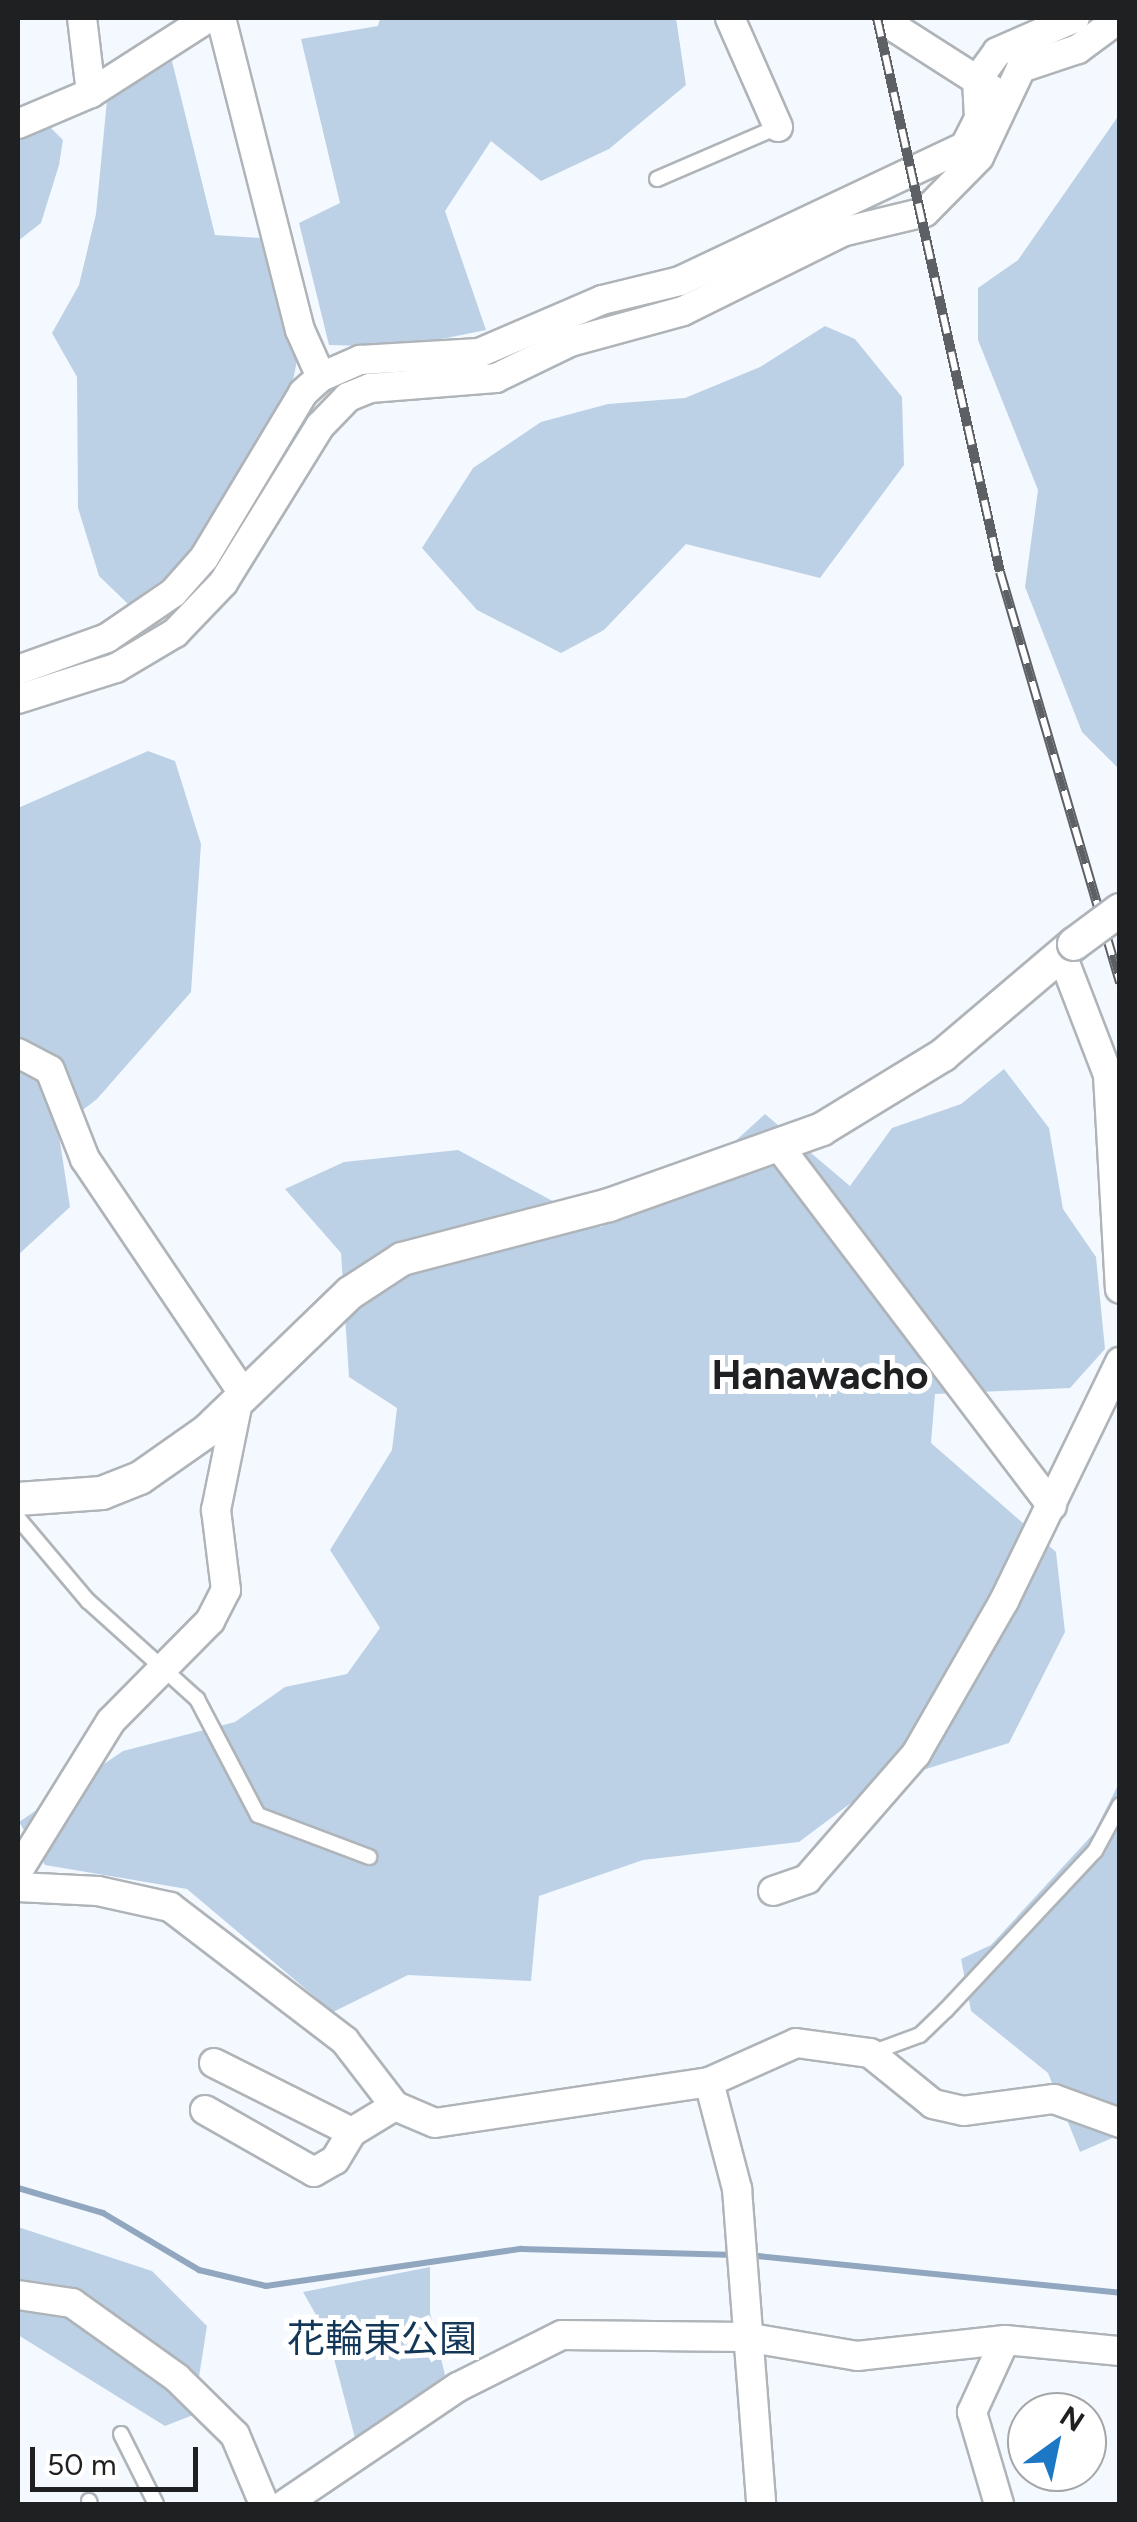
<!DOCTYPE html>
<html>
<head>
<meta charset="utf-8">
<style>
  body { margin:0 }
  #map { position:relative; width:1137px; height:2522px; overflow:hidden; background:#f4f9ff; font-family:Figtree,"Noto Sans JP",sans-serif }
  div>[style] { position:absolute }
  .green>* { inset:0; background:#bdd1e6 }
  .stream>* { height:6px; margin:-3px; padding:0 3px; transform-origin:3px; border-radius:3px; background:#91a7bf }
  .roads { filter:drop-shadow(2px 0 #afb4b9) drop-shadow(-2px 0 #afb4b9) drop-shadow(0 2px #afb4b9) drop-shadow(0 -2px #afb4b9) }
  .service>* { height:14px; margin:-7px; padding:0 7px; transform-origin:7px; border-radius:7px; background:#fff }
  .minor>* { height:28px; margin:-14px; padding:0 14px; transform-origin:14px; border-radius:14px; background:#fff }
  .tertiary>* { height:32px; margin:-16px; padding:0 16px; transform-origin:16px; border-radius:16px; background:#fff }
  .rail>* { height:10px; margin-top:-5px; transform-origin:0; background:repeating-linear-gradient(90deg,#fff 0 19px,#5d6064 0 38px); box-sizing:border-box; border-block:2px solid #5d6064 }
  .bridges { filter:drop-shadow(2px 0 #afb4b9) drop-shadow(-2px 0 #afb4b9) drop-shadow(0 2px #afb4b9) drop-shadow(0 -2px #afb4b9) }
  .tertiary-bridge>* { height:32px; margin:-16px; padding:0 16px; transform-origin:16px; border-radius:16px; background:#fff }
  span { translate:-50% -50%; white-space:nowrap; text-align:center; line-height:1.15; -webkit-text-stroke:10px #fff; paint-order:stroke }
  .park-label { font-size:38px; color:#133758 }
  .neighbourhood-label { font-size:40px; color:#1e2022; font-weight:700 }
  .frame { position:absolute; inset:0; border:20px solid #1e2022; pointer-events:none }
  .north { position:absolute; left:1007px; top:2392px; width:100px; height:100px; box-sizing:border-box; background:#fff; border:2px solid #a5a6a7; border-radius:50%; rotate:33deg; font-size:28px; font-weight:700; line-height:40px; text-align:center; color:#1e2022 }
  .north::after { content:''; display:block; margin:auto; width:35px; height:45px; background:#1c77c4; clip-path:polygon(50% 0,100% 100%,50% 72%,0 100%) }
  .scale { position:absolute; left:30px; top:2447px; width:168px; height:45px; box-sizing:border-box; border:5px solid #1e2022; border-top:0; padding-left:12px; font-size:30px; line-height:35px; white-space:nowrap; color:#1e2022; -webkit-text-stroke:8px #fff; paint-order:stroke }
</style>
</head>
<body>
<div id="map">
  <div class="green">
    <div style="clip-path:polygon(380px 18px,676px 18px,686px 85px,609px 149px,541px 181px,491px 141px,445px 211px,486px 330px,402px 347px,329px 345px,299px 223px,340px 203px,301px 39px,378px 26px)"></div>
    <div style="clip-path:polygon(172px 61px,215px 235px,261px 238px,298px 355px,291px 391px,229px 499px,176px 570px,128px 604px,99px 576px,78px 508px,77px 377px,52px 333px,79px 285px,96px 214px,107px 100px)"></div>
    <div style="clip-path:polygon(1119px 115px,1119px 769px,1082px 732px,1025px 587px,1038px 490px,978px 340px,978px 288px,1018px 260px)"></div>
    <div style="clip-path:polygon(48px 125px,63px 140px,59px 165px,41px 223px,18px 241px,18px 136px)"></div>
    <div style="clip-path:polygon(825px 326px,855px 339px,902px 397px,904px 465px,820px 578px,686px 544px,604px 630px,561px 653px,477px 610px,422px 548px,473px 468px,541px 422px,608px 404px,685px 398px,760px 367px)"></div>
    <div style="clip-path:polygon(148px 751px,175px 761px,201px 844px,191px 992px,97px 1099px,58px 1129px,70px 1207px,18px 1255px,18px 808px)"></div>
    <div style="clip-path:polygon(1004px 1069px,1049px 1128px,1063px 1209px,1096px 1257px,1105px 1349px,1070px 1388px,935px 1394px,931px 1443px,1056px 1552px,1065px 1632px,1009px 1743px,875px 1785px,799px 1842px,643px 1860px,539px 1896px,531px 1981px,408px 1975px,333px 2012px,187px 1889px,45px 1865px,19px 1822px,123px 1751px,235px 1722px,285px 1687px,347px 1674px,380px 1628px,330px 1550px,392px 1450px,397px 1408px,349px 1377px,341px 1253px,285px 1189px,344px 1162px,458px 1150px,601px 1227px,721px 1154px,765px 1114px,850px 1186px,892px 1128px,961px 1104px)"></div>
    <div style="clip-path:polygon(1119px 1783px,1119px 2135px,1080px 2152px,1048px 2073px,971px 2011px,961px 1959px,991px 1945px,1094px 1833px)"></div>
    <div style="clip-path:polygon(18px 2227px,152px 2271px,207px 2326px,193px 2415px,165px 2426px,18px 2335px)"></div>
    <div style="clip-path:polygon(430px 2267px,430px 2313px,446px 2379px,355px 2438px,328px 2336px,303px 2292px)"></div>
  </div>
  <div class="stream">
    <div style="left:18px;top:2188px;width:89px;rotate:16.4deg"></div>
    <div style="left:103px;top:2213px;width:112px;rotate:30.7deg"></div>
    <div style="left:199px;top:2270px;width:69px;rotate:13.4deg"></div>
    <div style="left:266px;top:2286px;width:258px;rotate:-8.3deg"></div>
    <div style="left:521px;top:2249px;width:215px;rotate:1.6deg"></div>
    <div style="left:748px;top:2255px;width:374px;rotate:5.8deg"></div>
  </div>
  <div class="roads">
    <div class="service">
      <div style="left:657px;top:179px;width:132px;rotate:-23.3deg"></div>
      <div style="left:18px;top:1518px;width:109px;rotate:49.9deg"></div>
      <div style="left:88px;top:1601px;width:147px;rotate:42deg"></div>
      <div style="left:197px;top:1699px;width:131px;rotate:62.3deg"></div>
      <div style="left:258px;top:1815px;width:119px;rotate:20.7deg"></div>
      <div style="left:871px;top:2053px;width:52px;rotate:-20.2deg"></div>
      <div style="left:920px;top:2035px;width:36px;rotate:-44deg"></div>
      <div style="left:946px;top:2010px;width:218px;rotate:-46.9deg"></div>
      <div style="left:1095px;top:1851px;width:52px;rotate:-61.5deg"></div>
      <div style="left:121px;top:2434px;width:78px;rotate:63.4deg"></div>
      <div style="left:89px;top:2501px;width:3px;rotate:72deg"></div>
    </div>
    <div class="minor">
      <div style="left:221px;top:18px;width:322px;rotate:75.8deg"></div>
      <div style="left:300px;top:330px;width:51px;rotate:65.9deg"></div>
      <div style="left:730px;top:18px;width:119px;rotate:66.2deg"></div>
      <div style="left:895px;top:18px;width:11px;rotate:80deg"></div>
      <div style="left:897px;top:29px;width:112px;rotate:32.6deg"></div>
      <div style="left:91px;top:93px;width:139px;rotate:-32.7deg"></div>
      <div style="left:18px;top:124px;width:79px;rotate:-23deg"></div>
      <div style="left:91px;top:93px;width:76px;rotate:-96.8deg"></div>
      <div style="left:18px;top:670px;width:95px;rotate:-19.8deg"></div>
      <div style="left:107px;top:638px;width:80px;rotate:-34.3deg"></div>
      <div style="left:173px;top:593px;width:47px;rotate:-48.5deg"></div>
      <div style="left:204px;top:558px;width:192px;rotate:-59deg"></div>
      <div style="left:303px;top:393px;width:24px;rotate:-42deg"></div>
      <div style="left:321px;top:377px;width:43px;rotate:-23.6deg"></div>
      <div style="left:360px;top:360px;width:119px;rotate:-3.4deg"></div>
      <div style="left:479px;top:353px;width:134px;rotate:-23.3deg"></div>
      <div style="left:602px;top:300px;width:80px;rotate:-13.7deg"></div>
      <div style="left:680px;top:281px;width:315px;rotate:-25.3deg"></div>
      <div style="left:965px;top:146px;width:31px;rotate:-63deg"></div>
      <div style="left:979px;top:118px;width:38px;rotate:-93deg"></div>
      <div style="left:977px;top:80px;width:34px;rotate:-54deg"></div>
      <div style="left:997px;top:52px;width:85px;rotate:-23.6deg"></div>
      <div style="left:18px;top:699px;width:103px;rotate:-17.6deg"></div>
      <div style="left:116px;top:668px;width:69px;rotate:-30.7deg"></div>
      <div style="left:175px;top:633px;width:69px;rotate:-46.2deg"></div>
      <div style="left:223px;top:583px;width:185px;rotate:-58.3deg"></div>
      <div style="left:320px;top:426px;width:40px;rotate:-46deg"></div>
      <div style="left:348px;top:397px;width:24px;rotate:-22deg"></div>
      <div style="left:370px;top:388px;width:126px;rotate:-4.5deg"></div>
      <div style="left:496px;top:378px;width:82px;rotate:-25.9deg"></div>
      <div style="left:570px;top:342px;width:117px;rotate:-15.3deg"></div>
      <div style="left:683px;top:311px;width:178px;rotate:-26.4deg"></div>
      <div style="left:842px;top:232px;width:85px;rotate:-13.5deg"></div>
      <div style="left:925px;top:212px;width:77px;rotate:-45.5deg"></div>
      <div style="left:979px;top:157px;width:98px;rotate:-64.7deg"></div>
      <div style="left:1021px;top:68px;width:60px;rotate:-18.4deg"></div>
      <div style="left:1078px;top:49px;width:52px;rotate:-36.4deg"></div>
      <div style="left:1062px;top:955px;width:129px;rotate:69deg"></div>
      <div style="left:1108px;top:1075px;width:214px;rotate:86.8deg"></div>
      <div style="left:18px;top:1053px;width:36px;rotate:28deg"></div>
      <div style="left:50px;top:1070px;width:96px;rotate:68.5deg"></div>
      <div style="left:85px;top:1159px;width:286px;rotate:56deg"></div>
      <div style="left:781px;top:1149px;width:448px;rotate:52.8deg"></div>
      <div style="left:18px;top:1871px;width:176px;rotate:-58.2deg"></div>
      <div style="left:111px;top:1721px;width:141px;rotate:-45.3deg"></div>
      <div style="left:210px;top:1621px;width:35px;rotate:-63deg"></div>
      <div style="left:226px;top:1590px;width:81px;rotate:-97.1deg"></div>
      <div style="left:216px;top:1510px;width:110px;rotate:-78.5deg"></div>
      <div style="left:18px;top:1887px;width:80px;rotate:2.9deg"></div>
      <div style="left:98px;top:1891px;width:74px;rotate:12.5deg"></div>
      <div style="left:170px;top:1907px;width:220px;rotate:37.4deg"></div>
      <div style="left:345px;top:2041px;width:82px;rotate:52.4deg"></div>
      <div style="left:395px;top:2106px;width:43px;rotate:23deg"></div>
      <div style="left:435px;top:2123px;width:277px;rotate:-8.5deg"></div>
      <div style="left:709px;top:2082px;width:95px;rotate:-24.1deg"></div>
      <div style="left:796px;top:2043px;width:75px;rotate:7.7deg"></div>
      <div style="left:870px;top:2053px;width:81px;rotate:39deg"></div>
      <div style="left:933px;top:2104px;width:31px;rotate:13deg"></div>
      <div style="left:963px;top:2111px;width:92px;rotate:-7.5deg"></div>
      <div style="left:1054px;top:2099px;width:70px;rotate:20deg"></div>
      <div style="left:773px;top:1891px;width:36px;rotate:-19deg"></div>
      <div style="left:807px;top:1879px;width:166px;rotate:-48.9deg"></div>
      <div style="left:916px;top:1754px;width:177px;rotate:-60.1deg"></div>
      <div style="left:1004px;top:1601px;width:266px;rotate:-64.1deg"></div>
      <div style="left:214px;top:2063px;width:154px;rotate:26.6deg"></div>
      <div style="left:709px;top:2082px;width:111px;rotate:75.3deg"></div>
      <div style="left:737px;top:2189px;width:316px;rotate:85.6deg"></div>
      <div style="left:205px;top:2110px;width:125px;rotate:29.6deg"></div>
      <div style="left:314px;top:2172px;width:24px;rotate:-30deg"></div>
      <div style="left:335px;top:2160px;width:33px;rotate:-59deg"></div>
      <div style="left:352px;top:2132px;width:50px;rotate:-31.2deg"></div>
      <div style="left:18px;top:2295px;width:55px;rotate:8.4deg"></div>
      <div style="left:72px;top:2303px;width:129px;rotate:35.5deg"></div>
      <div style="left:177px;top:2378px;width:81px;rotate:44.5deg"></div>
      <div style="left:235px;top:2435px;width:75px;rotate:67.2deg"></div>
      <div style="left:285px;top:2504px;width:209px;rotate:-34.1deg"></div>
      <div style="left:458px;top:2387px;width:116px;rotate:-26.6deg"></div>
      <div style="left:562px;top:2335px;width:183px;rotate:0.6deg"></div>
      <div style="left:745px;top:2337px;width:114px;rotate:9.6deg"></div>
      <div style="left:857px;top:2356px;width:149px;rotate:-6.2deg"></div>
      <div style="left:1005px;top:2340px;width:116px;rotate:5.5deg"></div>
      <div style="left:999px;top:2504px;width:96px;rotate:-106.4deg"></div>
      <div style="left:972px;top:2412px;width:79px;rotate:-65.4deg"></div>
    </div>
    <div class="tertiary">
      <div style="left:18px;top:1499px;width:84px;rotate:-4.1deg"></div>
      <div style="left:102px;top:1493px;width:41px;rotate:-21.5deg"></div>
      <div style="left:140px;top:1478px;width:82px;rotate:-35deg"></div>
      <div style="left:207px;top:1431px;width:199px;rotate:-44deg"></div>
      <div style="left:350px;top:1293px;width:62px;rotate:-33.2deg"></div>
      <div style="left:402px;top:1259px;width:214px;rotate:-14.6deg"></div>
      <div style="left:609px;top:1205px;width:226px;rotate:-19.6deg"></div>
      <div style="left:822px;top:1129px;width:142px;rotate:-31.4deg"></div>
      <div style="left:943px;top:1055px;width:172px;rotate:-40.3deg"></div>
    </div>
  </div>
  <div class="rail">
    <div style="left:877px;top:18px;width:567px;rotate:77.48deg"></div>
    <div style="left:1000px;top:572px;width:428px;rotate:73.7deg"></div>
  </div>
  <div class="bridges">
    <div class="tertiary-bridge">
      <div style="left:1074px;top:944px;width:57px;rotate:-36.5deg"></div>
    </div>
  </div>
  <div class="park-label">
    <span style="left:382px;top:2340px">花輪東公園</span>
  </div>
  <div class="neighbourhood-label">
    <span style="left:820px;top:1375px">Hanawacho</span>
  </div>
  <div class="frame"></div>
  <div class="north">N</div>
  <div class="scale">50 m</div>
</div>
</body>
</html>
